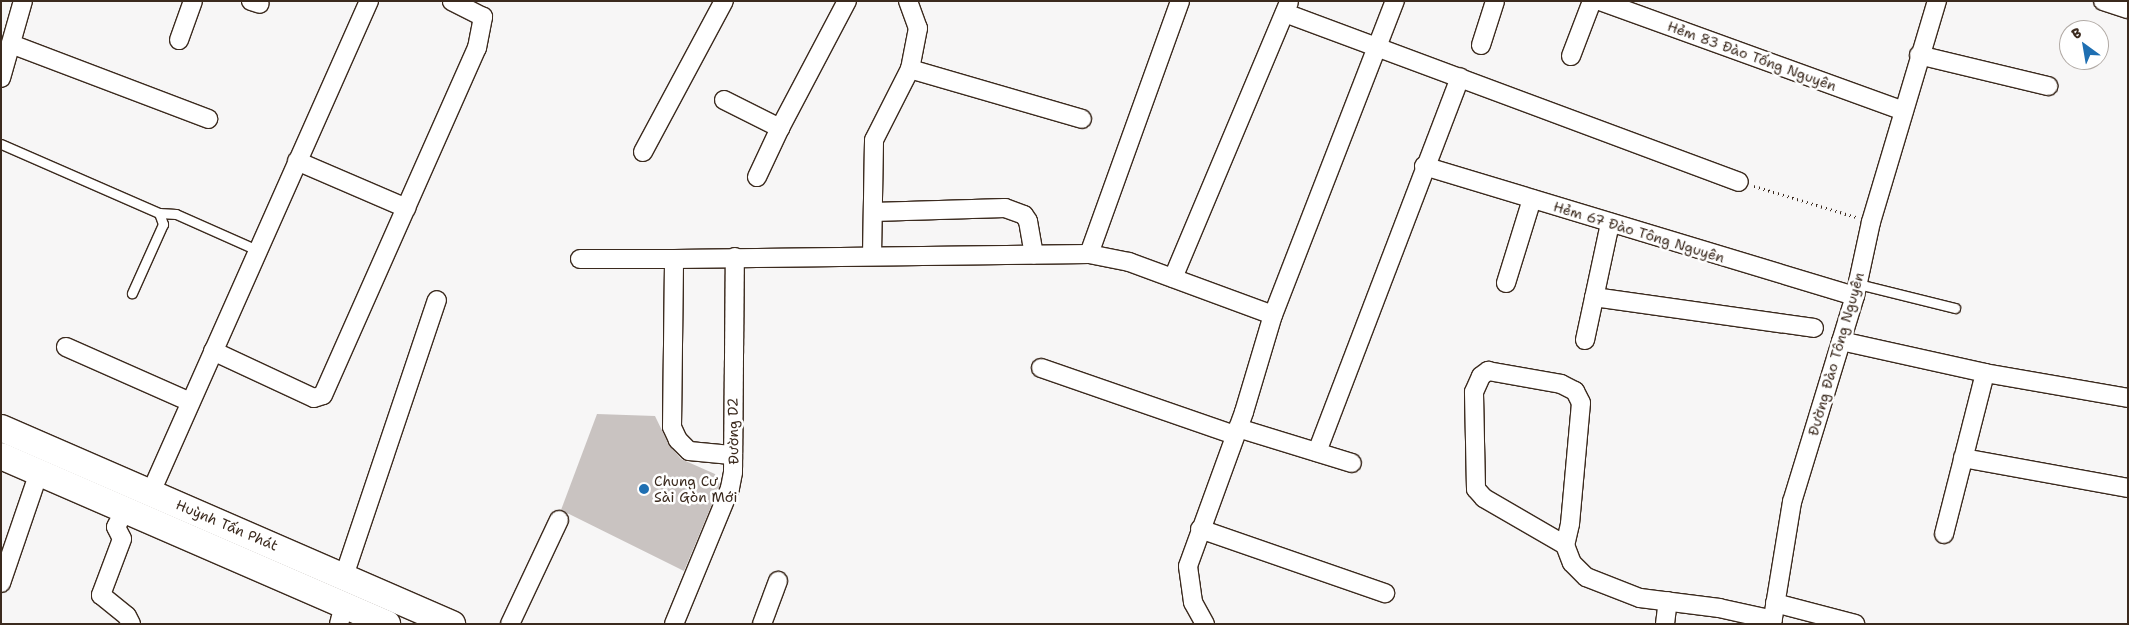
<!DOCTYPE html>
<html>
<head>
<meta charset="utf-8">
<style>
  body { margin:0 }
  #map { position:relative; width:2129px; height:625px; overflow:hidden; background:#f7f6f6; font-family:"Shantell Sans",sans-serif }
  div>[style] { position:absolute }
  .building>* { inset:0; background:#c9c3c1 }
  .path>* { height:3px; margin-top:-1.5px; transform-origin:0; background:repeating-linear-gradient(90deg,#3b2a1e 0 1px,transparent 0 5px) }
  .roads { filter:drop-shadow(1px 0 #3b2a1e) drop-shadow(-1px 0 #3b2a1e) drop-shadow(0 1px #3b2a1e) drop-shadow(0 -1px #3b2a1e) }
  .lane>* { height:9px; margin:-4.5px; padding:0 4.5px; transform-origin:4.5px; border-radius:4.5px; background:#fff }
  .street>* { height:18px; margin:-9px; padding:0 9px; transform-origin:9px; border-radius:9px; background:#fff }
  .primary>* { height:26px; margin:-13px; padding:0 13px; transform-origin:13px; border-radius:13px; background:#fff }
  .dots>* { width:14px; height:14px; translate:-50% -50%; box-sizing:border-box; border:2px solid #fff; border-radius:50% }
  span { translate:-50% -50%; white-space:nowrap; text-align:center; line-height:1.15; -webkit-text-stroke:5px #fff; paint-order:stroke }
  .street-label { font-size:14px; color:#3b2a1e }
  .poi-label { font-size:14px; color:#3b2a1e }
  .left { translate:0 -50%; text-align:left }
  .frame { position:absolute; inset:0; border:2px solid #3b2a1e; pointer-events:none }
  .north { position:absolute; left:2059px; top:20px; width:50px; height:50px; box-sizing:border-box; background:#fff; border:1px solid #b1aaa5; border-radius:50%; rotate:328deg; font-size:14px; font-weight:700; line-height:20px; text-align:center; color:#3b2a1e }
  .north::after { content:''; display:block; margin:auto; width:18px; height:22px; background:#1f6fb2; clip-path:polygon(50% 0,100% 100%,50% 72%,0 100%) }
</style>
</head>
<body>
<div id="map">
  <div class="building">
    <div style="clip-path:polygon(597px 414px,655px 416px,669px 445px,681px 459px,715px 474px,720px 485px,684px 571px,561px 510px)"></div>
  </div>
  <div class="path">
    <div style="left:1754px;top:186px;width:107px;rotate:16.9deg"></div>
  </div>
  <div class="roads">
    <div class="lane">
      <div style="left:1px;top:144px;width:172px;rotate:23.6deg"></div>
      <div style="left:159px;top:213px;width:12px;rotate:70deg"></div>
      <div style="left:163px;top:224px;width:76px;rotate:114.2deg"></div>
      <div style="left:159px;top:213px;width:17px;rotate:3deg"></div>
      <div style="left:176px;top:214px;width:89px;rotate:24deg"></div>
      <div style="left:1858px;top:284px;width:100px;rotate:13.9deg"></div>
    </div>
    <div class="street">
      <div style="left:251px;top:1px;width:9px;rotate:18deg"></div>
      <div style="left:908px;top:1px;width:29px;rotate:70deg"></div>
      <div style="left:918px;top:28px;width:42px;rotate:101deg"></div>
      <div style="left:1600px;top:1px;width:323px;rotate:19.9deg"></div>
      <div style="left:2103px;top:1px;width:26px;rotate:18deg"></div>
      <div style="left:1285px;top:13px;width:484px;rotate:20.4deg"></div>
      <div style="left:179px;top:40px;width:41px;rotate:-70.3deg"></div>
      <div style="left:11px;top:44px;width:211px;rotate:20.8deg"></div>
      <div style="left:1481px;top:45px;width:46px;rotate:-72.3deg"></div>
      <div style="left:1919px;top:55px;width:133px;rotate:13.5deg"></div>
      <div style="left:1571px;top:56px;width:59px;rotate:-69.1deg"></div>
      <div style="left:1px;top:78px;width:80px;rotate:-74.1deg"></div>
      <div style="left:724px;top:100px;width:63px;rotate:26.6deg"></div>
      <div style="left:780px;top:128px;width:144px;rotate:-62.2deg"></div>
      <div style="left:643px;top:152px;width:171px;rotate:-61.8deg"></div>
      <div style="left:297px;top:161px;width:119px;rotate:23.3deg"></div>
      <div style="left:1424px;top:166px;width:450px;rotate:16.8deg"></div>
      <div style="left:757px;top:177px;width:54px;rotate:-64.9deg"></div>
      <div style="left:873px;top:212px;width:132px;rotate:-1.7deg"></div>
      <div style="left:1005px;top:208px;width:20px;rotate:20deg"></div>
      <div style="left:1024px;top:215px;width:7px;rotate:56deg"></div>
      <div style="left:1028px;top:221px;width:34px;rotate:80deg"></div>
      <div style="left:1089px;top:254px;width:269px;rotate:-70.2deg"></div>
      <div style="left:872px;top:256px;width:116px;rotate:-89deg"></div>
      <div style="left:874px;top:140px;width:80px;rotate:-63.1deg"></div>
      <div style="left:910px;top:69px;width:179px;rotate:16.2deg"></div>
      <div style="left:580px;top:259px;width:94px"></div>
      <div style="left:1173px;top:278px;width:299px;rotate:-67.2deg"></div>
      <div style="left:1506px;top:283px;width:88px;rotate:-72.8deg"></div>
      <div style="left:1594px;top:297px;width:222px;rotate:8deg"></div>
      <div style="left:1585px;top:340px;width:120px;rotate:-77.9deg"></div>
      <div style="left:1841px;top:341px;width:148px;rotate:12.5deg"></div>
      <div style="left:1985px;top:373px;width:145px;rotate:9.9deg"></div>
      <div style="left:66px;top:347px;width:136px;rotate:23.9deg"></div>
      <div style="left:213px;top:351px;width:111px;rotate:25deg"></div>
      <div style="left:314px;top:398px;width:9px;rotate:-18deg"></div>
      <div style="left:323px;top:395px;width:380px;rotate:-66.1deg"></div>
      <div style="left:477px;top:48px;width:32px;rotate:-79deg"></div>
      <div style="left:483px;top:17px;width:35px;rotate:-153deg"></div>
      <div style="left:1041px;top:368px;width:205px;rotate:19.1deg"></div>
      <div style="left:1238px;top:428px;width:119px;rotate:17.1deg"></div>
      <div style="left:1317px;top:452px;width:401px;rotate:-69.1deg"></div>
      <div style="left:731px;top:455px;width:42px;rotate:-174.6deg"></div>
      <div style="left:689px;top:451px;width:16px;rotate:-135deg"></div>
      <div style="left:678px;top:440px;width:14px;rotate:-115deg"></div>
      <div style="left:672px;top:427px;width:168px;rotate:-89.3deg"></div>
      <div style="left:674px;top:259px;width:415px;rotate:-0.7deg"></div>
      <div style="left:1089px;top:254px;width:41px;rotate:11.3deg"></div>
      <div style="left:1129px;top:262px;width:153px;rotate:20.2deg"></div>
      <div style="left:1963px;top:458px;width:168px;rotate:10.3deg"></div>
      <div style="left:151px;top:492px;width:537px;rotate:-66.06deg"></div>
      <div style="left:125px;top:510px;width:19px;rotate:118deg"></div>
      <div style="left:116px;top:527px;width:13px;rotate:63deg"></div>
      <div style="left:122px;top:539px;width:60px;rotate:110.6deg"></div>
      <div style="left:101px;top:595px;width:33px;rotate:39deg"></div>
      <div style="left:127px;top:616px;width:9px;rotate:63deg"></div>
      <div style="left:1200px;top:529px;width:196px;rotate:19.1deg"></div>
      <div style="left:1944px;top:534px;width:166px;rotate:-75.7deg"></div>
      <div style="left:1565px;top:545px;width:94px;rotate:-149.9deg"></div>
      <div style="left:1484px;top:498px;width:12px;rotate:-132deg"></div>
      <div style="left:1476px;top:489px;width:97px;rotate:-91.2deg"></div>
      <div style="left:1474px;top:392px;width:17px;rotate:-66deg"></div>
      <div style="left:1481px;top:376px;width:9px;rotate:-36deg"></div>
      <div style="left:1488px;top:371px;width:74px;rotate:10.1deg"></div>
      <div style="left:1561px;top:384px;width:16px;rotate:27deg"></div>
      <div style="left:1575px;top:391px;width:13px;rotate:63deg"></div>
      <div style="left:1581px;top:403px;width:121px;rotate:95.2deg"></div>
      <div style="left:1570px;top:524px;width:22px;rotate:103deg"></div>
      <div style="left:1565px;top:545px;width:19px;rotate:69deg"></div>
      <div style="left:1572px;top:563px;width:20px;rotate:45deg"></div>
      <div style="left:1586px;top:577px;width:58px;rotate:21.3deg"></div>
      <div style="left:1640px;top:598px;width:80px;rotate:7.2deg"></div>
      <div style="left:1719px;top:608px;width:55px;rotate:12.5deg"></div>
      <div style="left:344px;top:576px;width:291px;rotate:-71.4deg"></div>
      <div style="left:1px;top:583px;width:117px;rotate:-71.1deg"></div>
      <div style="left:1775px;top:603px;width:83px;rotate:14.7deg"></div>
      <div style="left:339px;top:624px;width:20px;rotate:-75deg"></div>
      <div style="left:510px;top:624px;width:115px;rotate:-64.8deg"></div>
      <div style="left:674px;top:624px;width:147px;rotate:-67.6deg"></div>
      <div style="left:730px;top:488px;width:16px;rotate:-79deg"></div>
      <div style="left:733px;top:472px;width:215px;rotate:-89.5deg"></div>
      <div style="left:762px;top:624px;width:46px;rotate:-69.6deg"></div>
      <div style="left:1205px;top:624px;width:25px;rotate:-119deg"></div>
      <div style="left:1193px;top:602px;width:36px;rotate:-98deg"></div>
      <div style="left:1188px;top:566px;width:164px;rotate:-70deg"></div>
      <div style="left:1244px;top:412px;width:101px;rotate:-73.4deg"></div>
      <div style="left:1273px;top:315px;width:337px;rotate:-68.8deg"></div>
      <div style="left:1665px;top:624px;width:23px;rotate:-83deg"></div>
      <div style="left:1772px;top:624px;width:124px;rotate:-80.7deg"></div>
      <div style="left:1792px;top:502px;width:215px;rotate:-73deg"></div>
      <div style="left:1855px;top:296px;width:76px;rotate:-77.8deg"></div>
      <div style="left:1871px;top:222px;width:231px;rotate:-73.4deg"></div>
    </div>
    <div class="primary">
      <div style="left:1px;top:428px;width:492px;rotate:23.5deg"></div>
      <div style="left:1px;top:456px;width:421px;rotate:23.5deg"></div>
    </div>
  </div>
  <div class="dots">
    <div style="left:644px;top:489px;background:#1f6fb2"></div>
  </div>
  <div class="street-label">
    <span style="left:1752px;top:56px;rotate:20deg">Hẻm 83 Đào Tống Nguyên</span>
    <span style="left:1639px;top:232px;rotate:17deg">Hẻm 67 Đào Tông Nguyên</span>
    <span style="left:1836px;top:354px;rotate:-74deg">Đường Đào Tông Nguyên</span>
    <span style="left:733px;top:431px;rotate:-91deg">Đường D2</span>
    <span style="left:227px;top:525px;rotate:23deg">Huỳnh Tấn Phát</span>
  </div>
  <div class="poi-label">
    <span class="left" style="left:654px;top:489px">Chung Cư<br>Sài Gòn Mới</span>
  </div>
  <div class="frame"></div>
  <div class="north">B</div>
</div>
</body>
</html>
